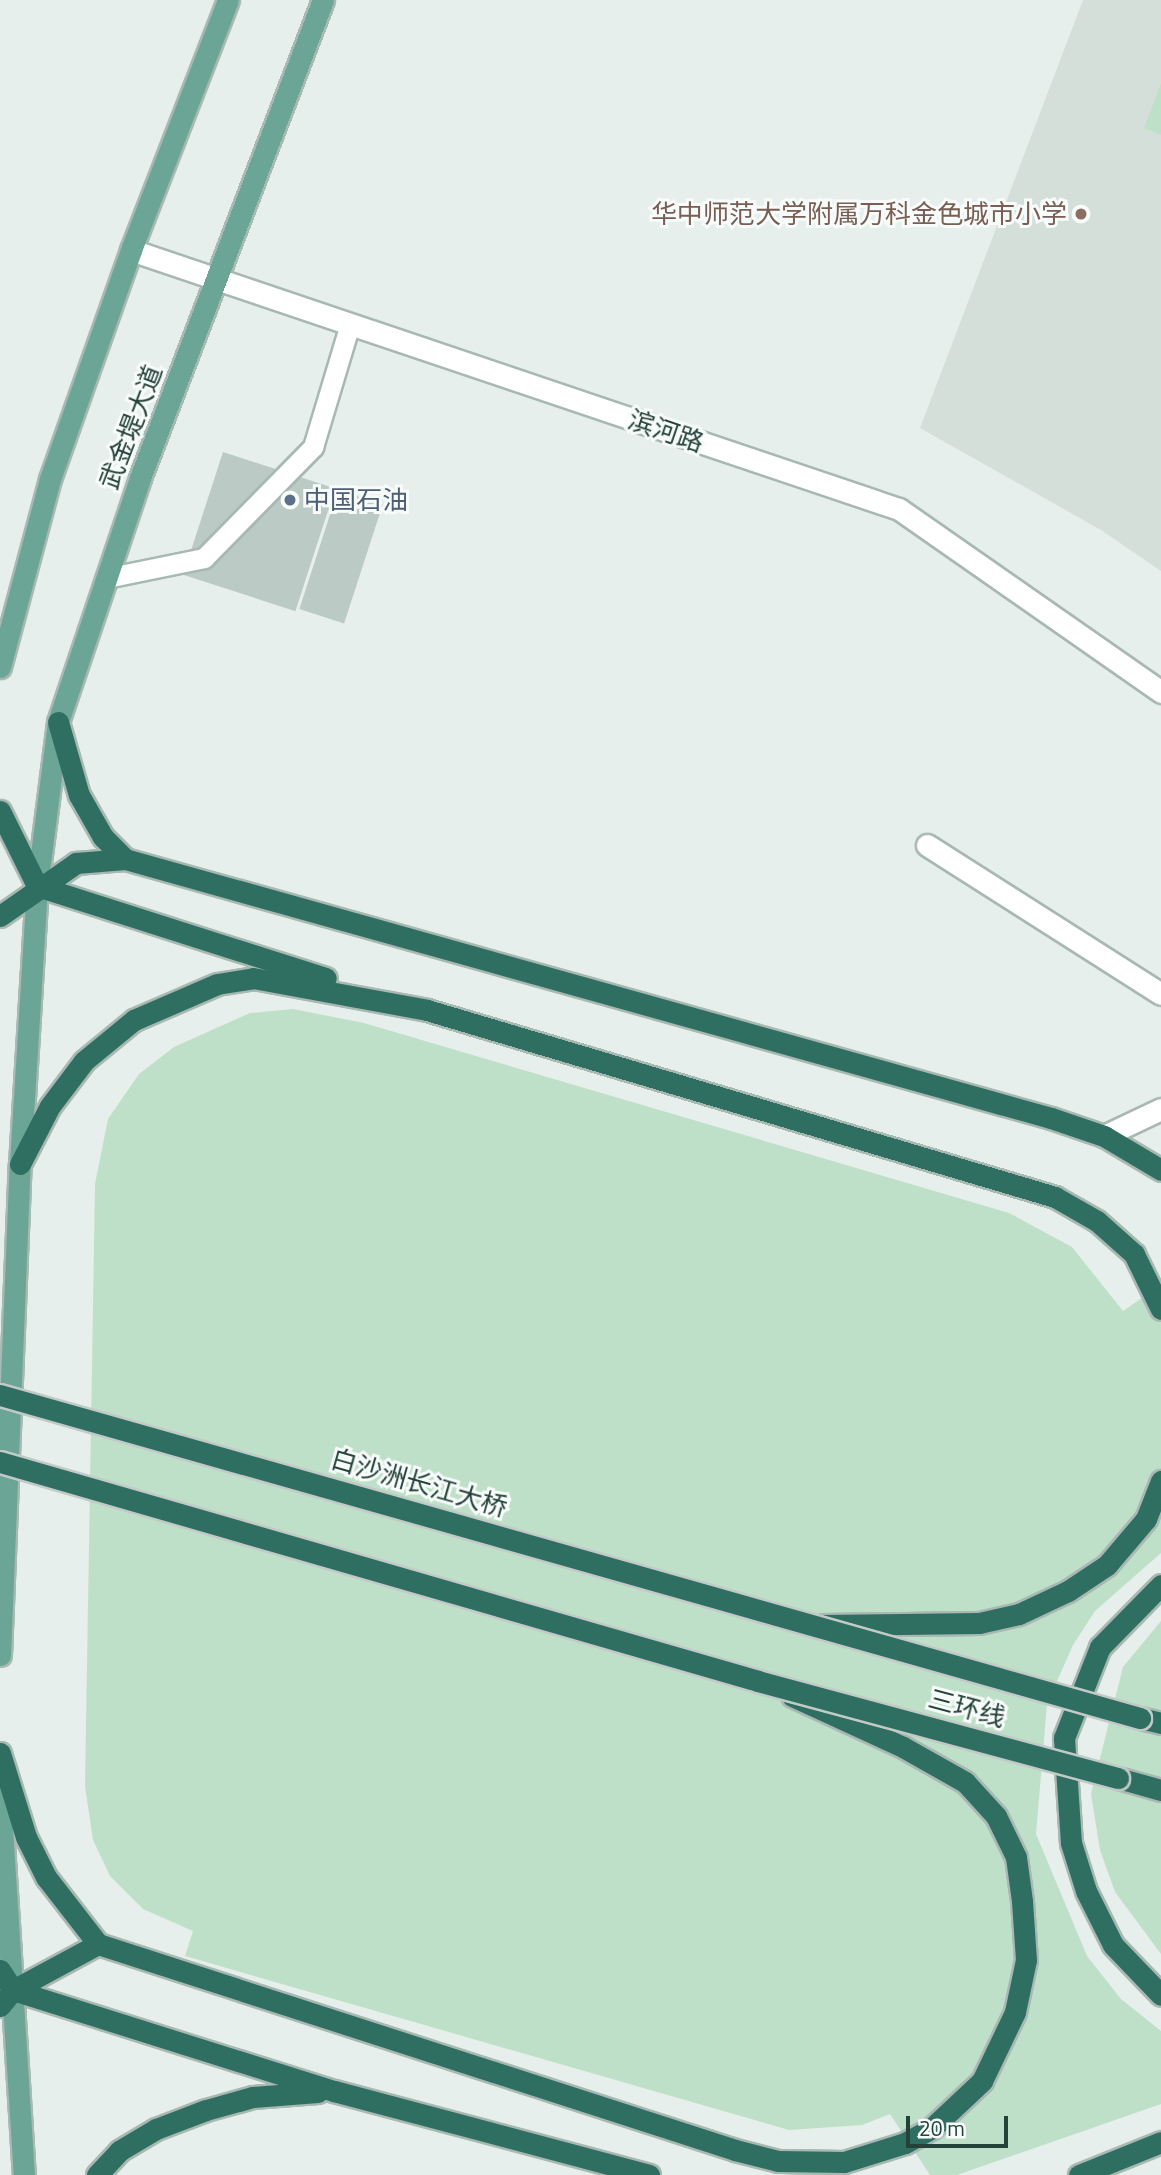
<!DOCTYPE html>
<html>
<head>
<meta charset="utf-8">
<style>
  body { margin:0 }
  #map { position:relative; width:1161px; height:2175px; overflow:hidden; background:#e6efeb; font-family:"Titillium Web","Noto Sans SC",sans-serif }
  div>[style] { position:absolute }
  .built>* { inset:0; background:#d4dfda }
  .green>* { inset:0; background:#bfe0c8 }
  .building>* { inset:0; background:#bbcac4; transform-origin:0 0 }
  .roads { filter:drop-shadow(2px 0 #a8b8b2) drop-shadow(-2px 0 #a8b8b2) drop-shadow(0 2px #a8b8b2) drop-shadow(0 -2px #a8b8b2) }
  .lane>* { height:19px; margin:-9.5px; padding:0 9.5px; transform-origin:9.5px; border-radius:9.5px; background:#fff }
  .street>* { height:21px; margin:-10.5px; padding:0 10.5px; transform-origin:10.5px; border-radius:10.5px; background:#fff }
  .secondary>* { height:21px; margin:-10.5px; padding:0 10.5px; transform-origin:10.5px; border-radius:10.5px; background:#fff }
  .primary>* { height:21px; margin:-10.5px; padding:0 10.5px; transform-origin:10.5px; border-radius:10.5px; background:#6aa596 }
  .highway>* { height:21px; margin:-10.5px; padding:0 10.5px; transform-origin:10.5px; border-radius:10.5px; background:#2f6f62 }
  .bridges { filter:drop-shadow(2px 0 #c2cac8) drop-shadow(-2px 0 #c2cac8) drop-shadow(0 2px #c2cac8) drop-shadow(0 -2px #c2cac8) }
  .highway-bridge>* { height:21px; margin:-10.5px; padding:0 10.5px; transform-origin:10.5px; border-radius:10.5px; background:#2f6f62 }
  .dots>* { width:19px; height:19px; translate:-50% -50%; box-sizing:border-box; border:4px solid #f7fbf9; border-radius:50% }
  span { translate:-50% -50%; white-space:nowrap; text-align:center; line-height:1.15; -webkit-text-stroke:6px #f7fbf9; paint-order:stroke }
  .education-label { font-size:26px; color:#785e54 }
  .right { translate:-100% -50%; text-align:right }
  .street-label { font-size:26px; color:#24423a }
  .service-label { font-size:26px; color:#4e5e75 }
  .left { translate:0 -50%; text-align:left }
  .scale { position:absolute; left:906px; top:2116px; width:102px; height:32px; box-sizing:border-box; border:4px solid #24423a; border-top:0; padding-left:9px; font-size:21px; line-height:24px; white-space:nowrap; color:#24423a; -webkit-text-stroke:5px #f7fbf9; paint-order:stroke }
</style>
</head>
<body>
<div id="map">
  <div class="built">
    <div style="clip-path:polygon(1083px 0,1161px 0,1161px 571px,1101px 530px,920px 428px)"></div>
  </div>
  <div class="green">
    <div style="clip-path:polygon(1161px 83px,1161px 135px,1144px 128px)"></div>
    <div style="clip-path:polygon(293px 1009px,364px 1023px,1009px 1213px,1072px 1247px,1123px 1311px,1161px 1285px,1161px 1553px,1095px 1611px,1073px 1645px,1047px 1704px,1036px 1834px,1087px 1956px,1121px 1999px,1161px 2031px,1161px 2104px,957px 2175px,930px 2175px,890px 2114px,862px 2125px,789px 2130px,185px 1956px,193px 1931px,143px 1909px,110px 1876px,93px 1840px,85px 1786px,95px 1184px,108px 1119px,139px 1074px,174px 1047px,250px 1013px)"></div>
    <div style="clip-path:polygon(1161px 1621px,1161px 1954px,1115px 1892px,1100px 1850px,1091px 1794px,1123px 1667px)"></div>
  </div>
  <div class="building">
    <div style="left:223px;top:452px;width:118px;height:129px;rotate:18deg"></div>
    <div style="left:338px;top:490px;width:47px;height:125px;rotate:18deg"></div>
  </div>
  <div class="roads">
    <div class="lane">
      <div style="left:106px;top:578px;width:100px;rotate:-11.5deg"></div>
      <div style="left:204px;top:558px;width:156px;rotate:-45.5deg"></div>
      <div style="left:313px;top:447px;width:128px;rotate:-73.3deg"></div>
    </div>
    <div class="street">
      <div style="left:131px;top:250px;width:810px;rotate:18.64deg"></div>
      <div style="left:899px;top:509px;width:320px;rotate:34.9deg"></div>
      <div style="left:927px;top:845px;width:277px;rotate:32.5deg"></div>
    </div>
    <div class="secondary">
      <div style="left:1104px;top:1136px;width:63px;rotate:-25.3deg"></div>
    </div>
    <div class="primary">
      <div style="left:0;top:667px;width:195px;rotate:-75.1deg"></div>
      <div style="left:50px;top:479px;width:243px;rotate:-70.5deg"></div>
      <div style="left:131px;top:250px;width:268px;rotate:-68.8deg"></div>
      <div style="left:0;top:1655px;width:491px;rotate:-87.7deg"></div>
      <div style="left:20px;top:1164px;width:279px;rotate:-86.5deg"></div>
      <div style="left:37px;top:886px;width:165px;rotate:-82.7deg"></div>
      <div style="left:58px;top:722px;width:257px;rotate:-71.4deg"></div>
      <div style="left:140px;top:478px;width:512px;rotate:-69.05deg"></div>
      <div style="left:0;top:1796px;width:380px;rotate:86.4deg"></div>
    </div>
    <div class="highway">
      <div style="left:58px;top:722px;width:76px;rotate:74deg"></div>
      <div style="left:79px;top:795px;width:48px;rotate:60.3deg"></div>
      <div style="left:103px;top:837px;width:31px;rotate:45deg"></div>
      <div style="left:0;top:811px;width:84px;rotate:63.7deg"></div>
      <div style="left:37px;top:886px;width:303px;rotate:17.7deg"></div>
      <div style="left:0;top:916px;width:93px;rotate:-34.9deg"></div>
      <div style="left:76px;top:863px;width:49px;rotate:-4.7deg"></div>
      <div style="left:125px;top:859px;width:962px;rotate:15.63deg"></div>
      <div style="left:1051px;top:1118px;width:56px;rotate:18.8deg"></div>
      <div style="left:1104px;top:1136px;width:66px;rotate:30.8deg"></div>
      <div style="left:20px;top:1164px;width:65px;rotate:-62.7deg"></div>
      <div style="left:50px;top:1106px;width:56px;rotate:-52.9deg"></div>
      <div style="left:84px;top:1061px;width:65px;rotate:-39.4deg"></div>
      <div style="left:134px;top:1020px;width:90px;rotate:-23.4deg"></div>
      <div style="left:217px;top:984px;width:36px;rotate:-9deg"></div>
      <div style="left:253px;top:978px;width:177px;rotate:10.4deg"></div>
      <div style="left:427px;top:1010px;width:655px;rotate:16.58deg"></div>
      <div style="left:1055px;top:1197px;width:48px;rotate:29.7deg"></div>
      <div style="left:1097px;top:1221px;width:50px;rotate:41.7deg"></div>
      <div style="left:1134px;top:1254px;width:61px;rotate:63.9deg"></div>
      <div style="left:1161px;top:1585px;width:87px;rotate:134.5deg"></div>
      <div style="left:1100px;top:1647px;width:98px;rotate:111.6deg"></div>
      <div style="left:1064px;top:1738px;width:105px;rotate:86.2deg"></div>
      <div style="left:1071px;top:1843px;width:50px;rotate:72.6deg"></div>
      <div style="left:1086px;top:1891px;width:60px;rotate:63.4deg"></div>
      <div style="left:1113px;top:1945px;width:69px;rotate:46.2deg"></div>
      <div style="left:823px;top:1625px;width:156px;rotate:-0.7deg"></div>
      <div style="left:979px;top:1623px;width:41px;rotate:-12.7deg"></div>
      <div style="left:1019px;top:1614px;width:54px;rotate:-25.1deg"></div>
      <div style="left:1068px;top:1591px;width:47px;rotate:-33.7deg"></div>
      <div style="left:1107px;top:1565px;width:60px;rotate:-49.7deg"></div>
      <div style="left:1146px;top:1519px;width:41px;rotate:-68.5deg"></div>
      <div style="left:1140px;top:1718px;width:22px;rotate:13deg"></div>
      <div style="left:0;top:1753px;width:88px;rotate:72.8deg"></div>
      <div style="left:26px;top:1837px;width:45px;rotate:63.4deg"></div>
      <div style="left:46px;top:1877px;width:85px;rotate:52.2deg"></div>
      <div style="left:98px;top:1944px;width:669px;rotate:17.92deg"></div>
      <div style="left:735px;top:2150px;width:44px;rotate:14.3deg"></div>
      <div style="left:778px;top:2161px;width:66px;rotate:0.9deg"></div>
      <div style="left:844px;top:2162px;width:64px;rotate:-17.3deg"></div>
      <div style="left:905px;top:2143px;width:31px;rotate:-29deg"></div>
      <div style="left:932px;top:2128px;width:69px;rotate:-43.2deg"></div>
      <div style="left:982px;top:2081px;width:76px;rotate:-64.4deg"></div>
      <div style="left:1015px;top:2012px;width:53px;rotate:-78.1deg"></div>
      <div style="left:1026px;top:1960px;width:59px;rotate:-93.9deg"></div>
      <div style="left:1022px;top:1901px;width:44px;rotate:-97.8deg"></div>
      <div style="left:1016px;top:1857px;width:46px;rotate:-116deg"></div>
      <div style="left:996px;top:1816px;width:46px;rotate:-132.4deg"></div>
      <div style="left:965px;top:1782px;width:71px;rotate:-150.6deg"></div>
      <div style="left:903px;top:1747px;width:122px;rotate:-155.3deg"></div>
      <div style="left:1118px;top:1778px;width:45px;rotate:15.6deg"></div>
      <div style="left:0;top:1970px;width:24px;rotate:57deg"></div>
      <div style="left:13px;top:1990px;width:337px;rotate:17.5deg"></div>
      <div style="left:334px;top:2091px;width:326px;rotate:14.9deg"></div>
      <div style="left:0;top:2006px;width:21px;rotate:-51deg"></div>
      <div style="left:13px;top:1990px;width:97px;rotate:-28.4deg"></div>
      <div style="left:97px;top:2175px;width:33px;rotate:-47deg"></div>
      <div style="left:119px;top:2151px;width:43px;rotate:-30.7deg"></div>
      <div style="left:156px;top:2129px;width:53px;rotate:-20.8deg"></div>
      <div style="left:206px;top:2110px;width:49px;rotate:-15.5deg"></div>
      <div style="left:253px;top:2097px;width:65px;rotate:-4.4deg"></div>
      <div style="left:1079px;top:2175px;width:88px;rotate:-21.9deg"></div>
    </div>
  </div>
  <div class="bridges">
    <div class="highway-bridge">
      <div style="left:0;top:1395px;width:1185px;rotate:15.82deg"></div>
      <div style="left:0;top:1462px;width:789px;rotate:16.11deg"></div>
      <div style="left:758px;top:1681px;width:373px;rotate:15.1deg"></div>
    </div>
  </div>
  <div class="dots">
    <div style="left:1081px;top:214px;background:#8d6e63"></div>
    <div style="left:290px;top:500px;background:#5c6f8a"></div>
  </div>
  <div class="education-label">
    <span class="right" style="left:1067px;top:214px">华中师范大学附属万科金色城市小学</span>
  </div>
  <div class="street-label">
    <span style="left:131px;top:427px;rotate:-69deg">武金堤大道</span>
    <span style="left:666px;top:431px;rotate:19deg">滨河路</span>
    <span style="left:419px;top:1483px;rotate:16deg">白沙洲长江大桥</span>
    <span style="left:967px;top:1708px;rotate:15deg">三环线</span>
  </div>
  <div class="service-label">
    <span class="left" style="left:304px;top:500px">中国石油</span>
  </div>
  <div class="scale">20 m</div>
</div>
</body>
</html>
